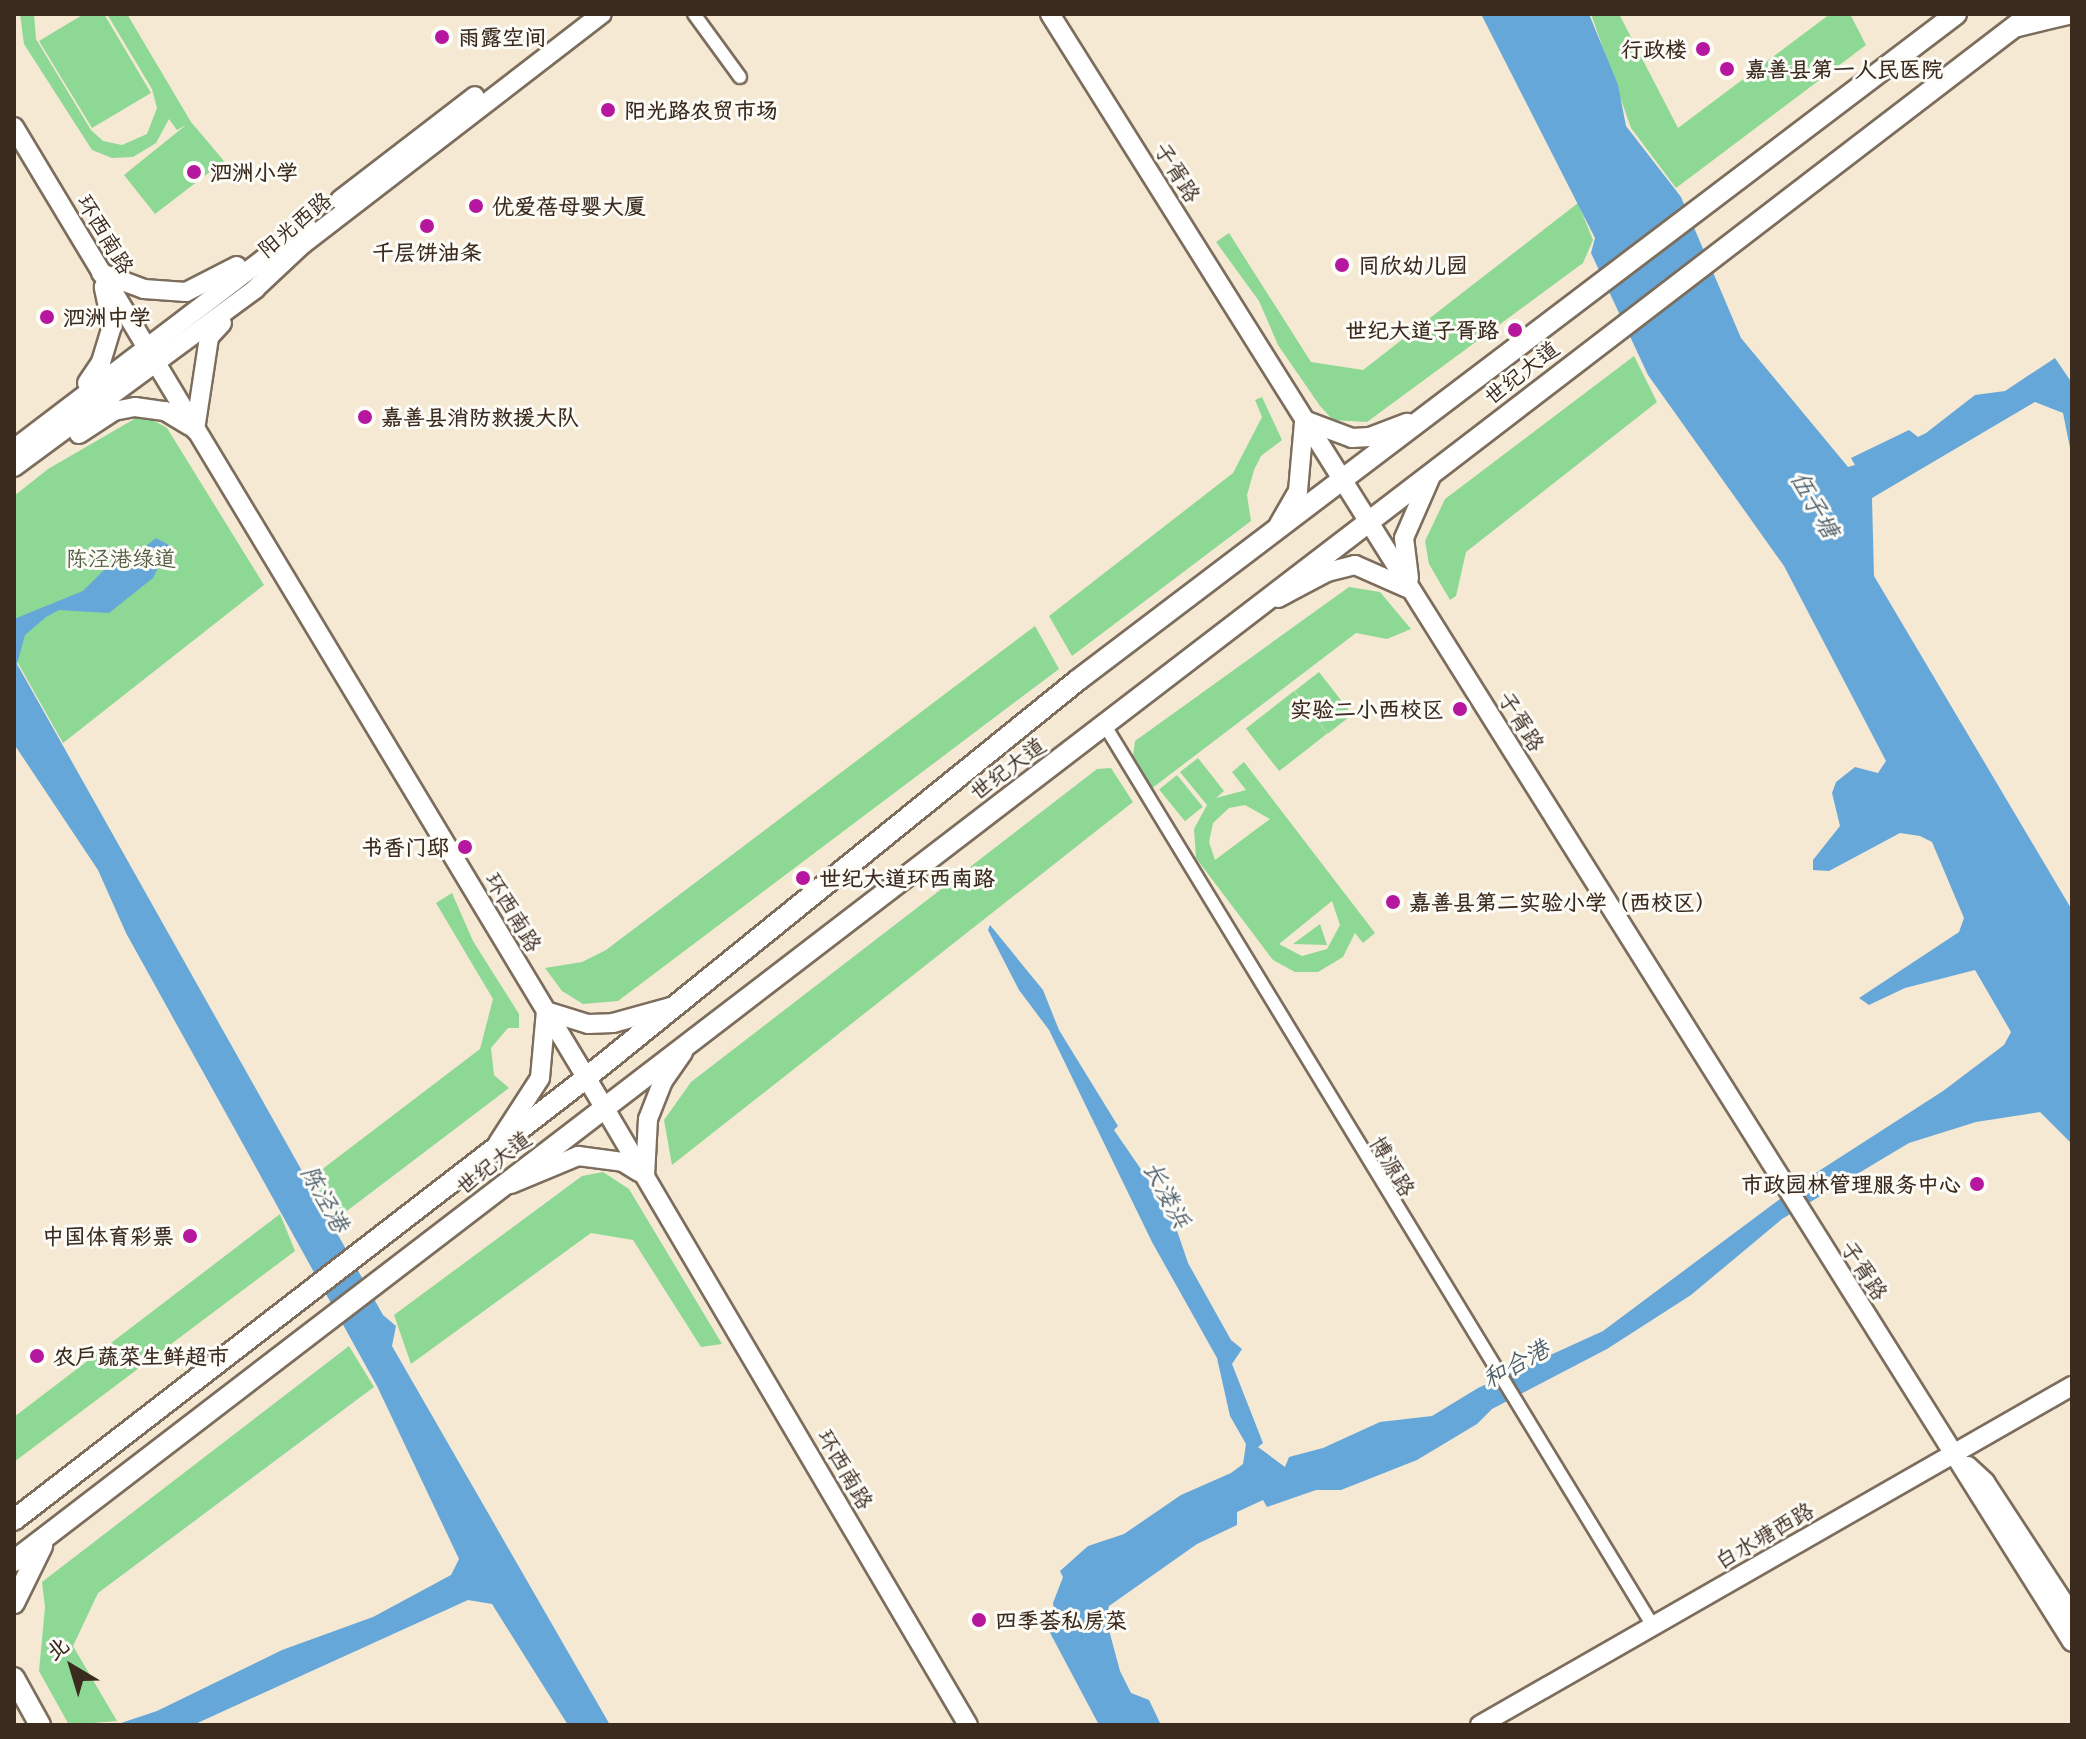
<!DOCTYPE html>
<html>
<head>
<meta charset="utf-8">
<style>
  body { margin:0 }
  #map { position:relative; width:2086px; height:1739px; overflow:hidden; background:#f5e9d3; font-family:Mali,"LXGW WenKai TC",sans-serif }
  div>[style] { position:absolute }
  .green>* { inset:0; background:#8dd895; transform-origin:0 0 }
  .water>* { inset:0; background:#66a7d9 }
  .roads { filter:drop-shadow(2px 0 #7c6d5d) drop-shadow(-2px 0 #7c6d5d) drop-shadow(0 2px #7c6d5d) drop-shadow(0 -2px #7c6d5d) }
  .street>* { height:12px; margin:-6px; padding:0 6px; transform-origin:6px; border-radius:6px; background:#fff }
  .secondary>* { height:18px; margin:-9px; padding:0 9px; transform-origin:9px; border-radius:9px; background:#fff }
  .primary>* { height:20px; margin:-10px; padding:0 10px; transform-origin:10px; border-radius:10px; background:#fff }
  .dots>* { width:22px; height:22px; translate:-50% -50%; box-sizing:border-box; border:4px solid #fdfcf7; border-radius:50% }
  span { translate:-50% -50%; white-space:nowrap; text-align:center; line-height:1.15; -webkit-text-stroke:6px #fdfcf7; paint-order:stroke }
  .poi-label { font-size:22px; color:#3b2a1e; font-weight:700 }
  .left { translate:0 -50%; text-align:left }
  .right { translate:-100% -50%; text-align:right }
  .street-label { font-size:22px; color:#3b2a1e }
  .park-label { font-size:22px; color:#545e42 }
  .water-label { font-size:24px; color:#4c5c69; font-style:italic }
  .frame { position:absolute; inset:0; border:16px solid #3b2a1e; pointer-events:none }
  .north { position:absolute; left:32px; top:1627px; width:80px; height:80px; -webkit-text-stroke:6px #fdfcf7; paint-order:stroke; rotate:322deg; font-size:22px; font-weight:700; line-height:32px; text-align:center; color:#3b2a1e }
  .north::after { content:''; display:block; margin:auto; width:28px; height:36px; background:#3b2a1e; clip-path:polygon(50% 0,100% 100%,50% 72%,0 100%) }
</style>
</head>
<body>
<div id="map">
  <div class="green">
    <div style="clip-path:polygon(20px 14px,34px 14px,36px 39px,91px 130px,103px 141px,122px 145px,147px 134px,157px 108px,152px 89px,107px 14px,127px 14px,191px 122px,224px 161px,155px 214px,124px 175px,186px 125px,177px 130px,169px 119px,156px 143px,133px 157px,112px 158px,92px 150px,24px 44px)"></div>
    <div style="clip-path:polygon(84px 14px,104px 14px,151px 93px,92px 128px,39px 41px)"></div>
    <div style="clip-path:polygon(1591px 14px,1619px 14px,1678px 128px,1830px 14px,1850px 14px,1866px 45px,1676px 188px,1631px 128px)"></div>
    <div style="clip-path:polygon(1578px 203px,1593px 240px,1583px 263px,1367px 422px,1333px 420px,1320px 406px,1278px 345px,1259px 301px,1216px 242px,1229px 233px,1311px 362px,1363px 370px)"></div>
    <div style="clip-path:polygon(1634px 356px,1657px 402px,1466px 552px,1456px 596px,1450px 600px,1429px 564px,1425px 541px,1445px 499px)"></div>
    <div style="clip-path:polygon(1262px 397px,1282px 440px,1261px 456px,1254px 470px,1247px 495px,1251px 521px,1072px 656px,1049px 616px,1233px 473px,1262px 417px,1255px 400px)"></div>
    <div style="clip-path:polygon(136px 418px,151px 419px,167px 428px,264px 585px,63px 743px,14px 656px,14px 496px,48px 469px)"></div>
    <div style="clip-path:polygon(1349px 587px,1380px 592px,1411px 629px,1387px 639px,1356px 633px,1151px 789px,1133px 756px,1135px 741px)"></div>
    <div style="clip-path:polygon(1035px 626px,1059px 669px,618px 1001px,583px 1004px,562px 991px,545px 968px,582px 962px,606px 950px)"></div>
    <div style="left:1319px;top:672px;width:54px;height:31px;rotate:52deg"></div>
    <div style="left:1294px;top:691px;width:54px;height:61px;rotate:52deg"></div>
    <div style="clip-path:polygon(evenodd,1198px 758px,1224px 791px,1216px 798px,1246px 790px,1232px 772px,1244px 762px,1375px 933px,1363px 943px,1355px 933px,1343px 957px,1318px 972px,1295px 972px,1273px 960px,1196px 858px,1194px 829px,1207px 805px,1180px 772px,1198px 758px,1245px 805px,1270px 819px,1215px 860px,1209px 842px,1213px 823px,1229px 808px,1245px 805px,1198px 758px,1332px 901px,1340px 925px,1327px 949px,1302px 956px,1279px 944px,1332px 901px)"></div>
    <div style="clip-path:polygon(1111px 768px,1133px 802px,672px 1165px,664px 1120px,691px 1082px,1097px 769px)"></div>
    <div style="left:1177px;top:775px;width:41px;height:23px;rotate:51deg"></div>
    <div style="clip-path:polygon(452px 893px,473px 941px,519px 1014px,519px 1028px,508px 1028px,491px 1048px,494px 1075px,509px 1088px,335px 1220px,312px 1177px,480px 1049px,493px 999px,436px 903px)"></div>
    <div style="clip-path:polygon(1320px 924px,1327px 945px,1293px 944px)"></div>
    <div style="clip-path:polygon(603px 1172px,629px 1189px,722px 1344px,701px 1347px,633px 1240px,591px 1233px,411px 1364px,394px 1315px,582px 1176px)"></div>
    <div style="clip-path:polygon(280px 1214px,295px 1251px,14px 1462px,14px 1417px)"></div>
    <div style="clip-path:polygon(349px 1346px,374px 1387px,98px 1593px,73px 1646px,117px 1721px,69px 1725px,39px 1671px,45px 1607px,42px 1582px)"></div>
  </div>
  <div class="water">
    <div style="clip-path:polygon(1481px 14px,1589px 14px,1618px 85px,1626px 126px,1681px 197px,1741px 338px,1848px 467px,1855px 465px,1851px 458px,1909px 430px,1918px 437px,1926px 433px,1975px 395px,2005px 391px,2055px 358px,2072px 383px,2072px 458px,2063px 413px,2035px 402px,1872px 498px,1874px 576px,2072px 910px,2072px 1144px,2040px 1112px,1976px 1122px,1909px 1143px,1782px 1219px,1691px 1295px,1607px 1349px,1492px 1409px,1477px 1424px,1417px 1460px,1341px 1490px,1316px 1490px,1267px 1507px,1263px 1500px,1237px 1512px,1237px 1525px,1197px 1544px,1109px 1606px,1106px 1619px,1120px 1671px,1131px 1693px,1149px 1700px,1161px 1725px,1099px 1725px,1048px 1629px,1056px 1622px,1053px 1603px,1063px 1577px,1060px 1571px,1088px 1546px,1124px 1534px,1181px 1495px,1231px 1473px,1243px 1464px,1246px 1444px,1230px 1416px,1217px 1358px,1152px 1242px,1049px 1030px,1019px 990px,988px 930px,990px 925px,1043px 990px,1059px 1030px,1118px 1126px,1114px 1130px,1171px 1213px,1188px 1263px,1231px 1340px,1242px 1349px,1232px 1364px,1263px 1443px,1258px 1447px,1285px 1467px,1289px 1457px,1323px 1448px,1380px 1422px,1432px 1416px,1478px 1388px,1603px 1331px,1808px 1178px,1943px 1091px,2004px 1045px,2011px 1032px,1975px 970px,1905px 988px,1869px 1005px,1859px 998px,1959px 932px,1964px 918px,1932px 842px,1920px 836px,1900px 833px,1829px 871px,1813px 870px,1813px 860px,1840px 826px,1832px 793px,1836px 782px,1855px 767px,1878px 773px,1886px 761px,1784px 566px,1648px 375px,1591px 253px,1595px 238px)"></div>
    <div style="clip-path:polygon(156px 538px,169px 545px,153px 578px,109px 613px,59px 610px,46px 617px,25px 635px,17px 664px,383px 1315px,396px 1326px,392px 1346px,610px 1725px,568px 1725px,492px 1604px,468px 1600px,193px 1725px,115px 1725px,157px 1711px,282px 1650px,373px 1617px,451px 1575px,459px 1559px,377px 1386px,126px 933px,98px 870px,14px 744px,14px 619px,83px 591px,112px 562px,132px 557px)"></div>
  </div>
  <div class="roads">
    <div class="street">
      <div style="left:694px;top:14px;width:78px;rotate:53.9deg"></div>
      <div style="left:1104px;top:724px;width:1056px;rotate:58.67deg"></div>
    </div>
    <div class="secondary">
      <div style="left:1050px;top:14px;width:1922px;rotate:57.88deg"></div>
      <div style="left:2014px;top:28px;width:60px;rotate:-13.6deg"></div>
      <div style="left:14px;top:127px;width:1144px;rotate:58.95deg"></div>
      <div style="left:604px;top:1107px;width:717px;rotate:59.5deg"></div>
      <div style="left:340px;top:200px;width:170px;rotate:-37.6deg"></div>
      <div style="left:101px;top:273px;width:46px;rotate:20.4deg"></div>
      <div style="left:144px;top:289px;width:42px;rotate:4.1deg"></div>
      <div style="left:186px;top:292px;width:57px;rotate:-27deg"></div>
      <div style="left:87px;top:383px;width:25px;rotate:-56deg"></div>
      <div style="left:101px;top:362px;width:38px;rotate:-73deg"></div>
      <div style="left:112px;top:326px;width:40px;rotate:-102deg"></div>
      <div style="left:1304px;top:420px;width:51px;rotate:20.6deg"></div>
      <div style="left:1352px;top:438px;width:18px;rotate:-3deg"></div>
      <div style="left:1370px;top:437px;width:40px;rotate:-21deg"></div>
      <div style="left:195px;top:430px;width:94px;rotate:-81.4deg"></div>
      <div style="left:209px;top:337px;width:19px;rotate:-47deg"></div>
      <div style="left:79px;top:434px;width:42px;rotate:-33.3deg"></div>
      <div style="left:114px;top:411px;width:21px;rotate:-11deg"></div>
      <div style="left:135px;top:407px;width:30px;rotate:8deg"></div>
      <div style="left:165px;top:411px;width:29px;rotate:31deg"></div>
      <div style="left:14px;top:449px;width:368px;rotate:-37.3deg"></div>
      <div style="left:14px;top:467px;width:300px;rotate:-36.4deg"></div>
      <div style="left:255px;top:289px;width:66px;rotate:-43.2deg"></div>
      <div style="left:303px;top:244px;width:377px;rotate:-37.6deg"></div>
      <div style="left:1279px;top:524px;width:38px;rotate:-60deg"></div>
      <div style="left:1298px;top:491px;width:68px;rotate:-85deg"></div>
      <div style="left:1409px;top:578px;width:40px;rotate:-97.1deg"></div>
      <div style="left:1404px;top:538px;width:70px;rotate:-66.4deg"></div>
      <div style="left:1278px;top:598px;width:55px;rotate:-28deg"></div>
      <div style="left:1327px;top:572px;width:29px;rotate:-14deg"></div>
      <div style="left:1355px;top:565px;width:57px;rotate:23.9deg"></div>
      <div style="left:546px;top:1011px;width:44px;rotate:17.2deg"></div>
      <div style="left:588px;top:1024px;width:25px;rotate:-2deg"></div>
      <div style="left:613px;top:1023px;width:63px;rotate:-15.6deg"></div>
      <div style="left:498px;top:1143px;width:77px;rotate:-57.1deg"></div>
      <div style="left:540px;top:1078px;width:67px;rotate:-84.9deg"></div>
      <div style="left:645px;top:1176px;width:57px;rotate:-87deg"></div>
      <div style="left:648px;top:1119px;width:41px;rotate:-68.5deg"></div>
      <div style="left:663px;top:1081px;width:35px;rotate:-55deg"></div>
      <div style="left:511px;top:1184px;width:73px;rotate:-22.7deg"></div>
      <div style="left:578px;top:1156px;width:45px;rotate:7.6deg"></div>
      <div style="left:623px;top:1162px;width:19px;rotate:32deg"></div>
      <div style="left:1968px;top:1466px;width:23px;rotate:43deg"></div>
      <div style="left:1985px;top:1482px;width:159px;rotate:56.8deg"></div>
      <div style="left:1480px;top:1725px;width:682px;rotate:-29.8deg"></div>
    </div>
    <div class="primary">
      <div style="left:14px;top:1520px;width:723px;rotate:-37.69deg"></div>
      <div style="left:586px;top:1078px;width:633px;rotate:-38.97deg"></div>
      <div style="left:1078px;top:680px;width:1102px;rotate:-37.18deg"></div>
      <div style="left:14px;top:1561px;width:2542px;rotate:-37.49deg"></div>
      <div style="left:14px;top:1603px;width:64px;rotate:-63.8deg"></div>
      <div style="left:14px;top:1678px;width:54px;rotate:61deg"></div>
    </div>
  </div>
  <div class="dots">
    <div style="left:442px;top:37px;background:#b5179e"></div>
    <div style="left:1703px;top:49px;background:#b5179e"></div>
    <div style="left:1727px;top:69px;background:#b5179e"></div>
    <div style="left:608px;top:110px;background:#b5179e"></div>
    <div style="left:194px;top:172px;background:#b5179e"></div>
    <div style="left:476px;top:206px;background:#b5179e"></div>
    <div style="left:427px;top:226px;background:#b5179e"></div>
    <div style="left:1342px;top:265px;background:#b5179e"></div>
    <div style="left:47px;top:317px;background:#b5179e"></div>
    <div style="left:1515px;top:330px;background:#b5179e"></div>
    <div style="left:365px;top:417px;background:#b5179e"></div>
    <div style="left:1460px;top:709px;background:#b5179e"></div>
    <div style="left:465px;top:847px;background:#b5179e"></div>
    <div style="left:803px;top:878px;background:#b5179e"></div>
    <div style="left:1393px;top:902px;background:#b5179e"></div>
    <div style="left:1977px;top:1184px;background:#b5179e"></div>
    <div style="left:190px;top:1236px;background:#b5179e"></div>
    <div style="left:37px;top:1356px;background:#b5179e"></div>
    <div style="left:979px;top:1620px;background:#b5179e"></div>
  </div>
  <div class="poi-label">
    <span class="left" style="left:458px;top:37px">雨露空间</span>
    <span class="right" style="left:1687px;top:49px">行政楼</span>
    <span class="left" style="left:1745px;top:69px">嘉善县第一人民医院</span>
    <span class="left" style="left:624px;top:110px">阳光路农贸市场</span>
    <span class="left" style="left:210px;top:172px">泗洲小学</span>
    <span class="left" style="left:492px;top:206px">优爱蓓母婴大厦</span>
    <span style="left:427px;top:252px">千层饼油条</span>
    <span class="left" style="left:1358px;top:265px">同欣幼儿园</span>
    <span class="left" style="left:63px;top:317px">泗洲中学</span>
    <span class="right" style="left:1499px;top:330px">世纪大道子胥路</span>
    <span class="left" style="left:381px;top:417px">嘉善县消防救援大队</span>
    <span class="right" style="left:1444px;top:709px">实验二小西校区</span>
    <span class="right" style="left:449px;top:847px">书香门邸</span>
    <span class="left" style="left:819px;top:878px">世纪大道环西南路</span>
    <span class="left" style="left:1409px;top:902px">嘉善县第二实验小学（西校区）</span>
    <span class="right" style="left:1961px;top:1184px">市政园林管理服务中心</span>
    <span class="right" style="left:174px;top:1236px">中国体育彩票</span>
    <span class="left" style="left:53px;top:1356px">农户蔬菜生鲜超市</span>
    <span class="left" style="left:995px;top:1620px">四季荟私房菜</span>
  </div>
  <div class="street-label">
    <span style="left:1178px;top:172px;rotate:58deg">子胥路</span>
    <span style="left:294px;top:224px;rotate:-40deg">阳光西路</span>
    <span style="left:106px;top:234px;rotate:59deg">环西南路</span>
    <span style="left:1521px;top:372px;rotate:-38deg">世纪大道</span>
    <span style="left:1522px;top:721px;rotate:58deg">子胥路</span>
    <span style="left:1007px;top:768px;rotate:-37deg">世纪大道</span>
    <span style="left:514px;top:912px;rotate:59deg">环西南路</span>
    <span style="left:493px;top:1162px;rotate:-38deg">世纪大道</span>
    <span style="left:1393px;top:1166px;rotate:59deg">博源路</span>
    <span style="left:1865px;top:1270px;rotate:57deg">子胥路</span>
    <span style="left:846px;top:1469px;rotate:60deg">环西南路</span>
    <span style="left:1764px;top:1535px;rotate:-30deg">白水塘西路</span>
  </div>
  <div class="park-label">
    <span style="left:121px;top:558px">陈泾港绿道</span>
  </div>
  <div class="water-label">
    <span style="left:1816px;top:504px;rotate:61deg">伍子塘</span>
    <span style="left:1168px;top:1194px;rotate:62deg">长溇浜</span>
    <span style="left:326px;top:1198px;rotate:61deg">陈泾港</span>
    <span style="left:1515px;top:1363px;rotate:-29deg">和合港</span>
  </div>
  <div class="frame"></div>
  <div class="north">北</div>
</div>
</body>
</html>
